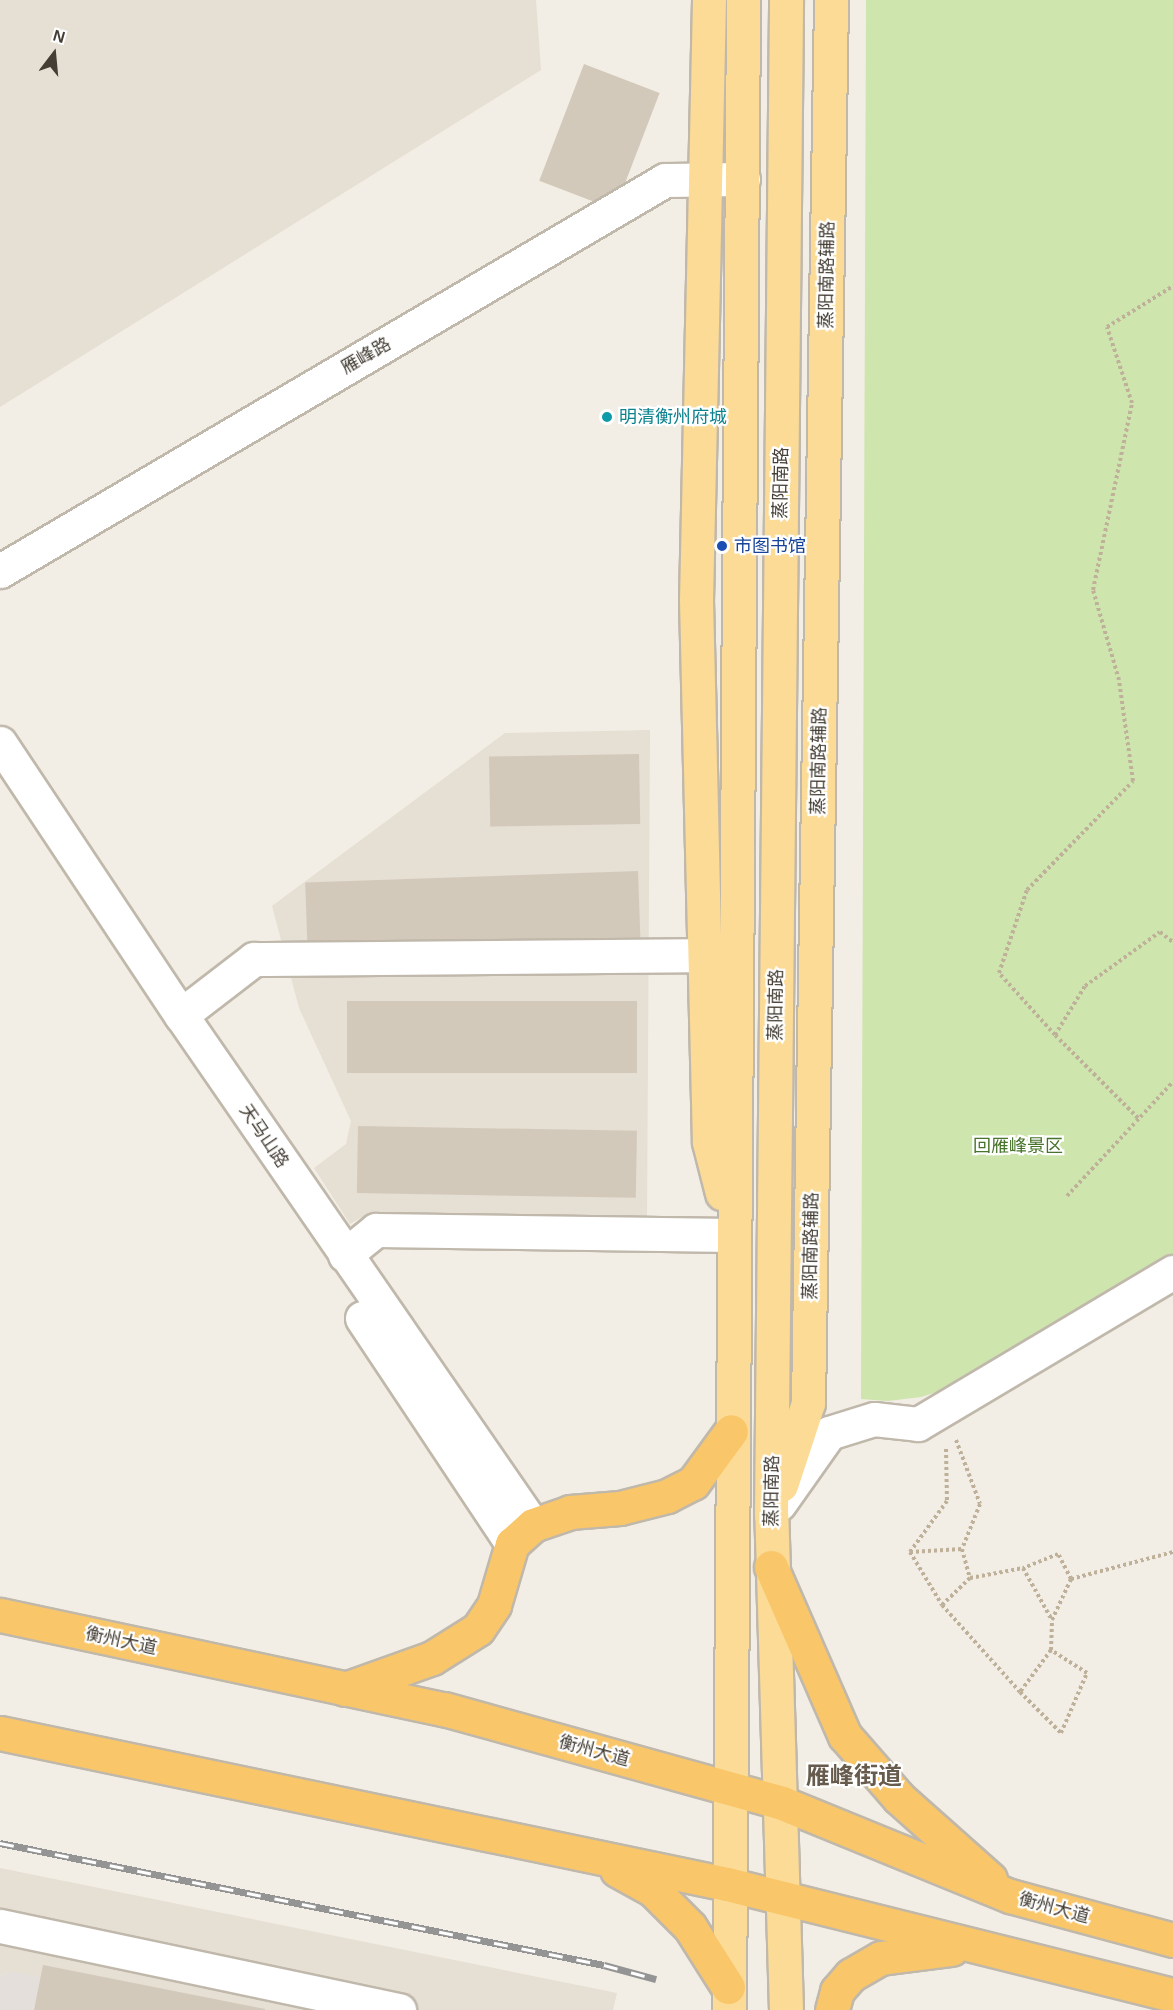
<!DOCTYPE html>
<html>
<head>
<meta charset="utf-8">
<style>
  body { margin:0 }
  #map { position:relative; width:1173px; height:2010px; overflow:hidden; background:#f2eee5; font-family:Helvetica,"Noto Sans SC",sans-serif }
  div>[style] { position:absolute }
  .residential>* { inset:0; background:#e6dfd3 }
  .industrial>* { inset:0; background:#e4dfda }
  .green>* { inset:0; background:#cee5ae }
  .building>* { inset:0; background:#d3c9bb; transform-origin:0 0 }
  .path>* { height:4px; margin-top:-2px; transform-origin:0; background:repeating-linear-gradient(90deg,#beb099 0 3px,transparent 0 6px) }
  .roads { filter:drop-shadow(2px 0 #c0b8ab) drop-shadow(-2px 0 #c0b8ab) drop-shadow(0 2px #c0b8ab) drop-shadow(0 -2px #c0b8ab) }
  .minor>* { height:33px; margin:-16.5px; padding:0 16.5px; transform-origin:16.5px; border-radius:16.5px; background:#fff }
  .major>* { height:33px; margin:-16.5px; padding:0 16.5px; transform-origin:16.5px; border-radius:16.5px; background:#fbdb95 }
  .highway>* { height:33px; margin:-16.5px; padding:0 16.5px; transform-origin:16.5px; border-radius:16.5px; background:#f9c669 }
  .rail>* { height:7px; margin-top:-3.5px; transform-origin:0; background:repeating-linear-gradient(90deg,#fff 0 14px,#949494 0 28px); box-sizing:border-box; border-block:2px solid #949494 }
  .dots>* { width:16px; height:16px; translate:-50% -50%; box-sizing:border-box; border:3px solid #fff; border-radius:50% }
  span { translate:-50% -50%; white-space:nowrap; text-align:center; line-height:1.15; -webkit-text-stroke:4.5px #fff; paint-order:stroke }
  .street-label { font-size:18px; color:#443e35 }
  .culture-label { font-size:18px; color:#0d838f }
  .left { translate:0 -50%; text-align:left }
  .transit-label { font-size:18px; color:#164399 }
  .park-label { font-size:18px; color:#47732a }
  .district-label { font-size:24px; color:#665b4c; font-weight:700 }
  .north { position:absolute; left:24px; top:24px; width:60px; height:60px; -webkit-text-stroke:4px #fff; paint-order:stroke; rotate:16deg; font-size:16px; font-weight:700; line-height:24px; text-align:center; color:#443e35 }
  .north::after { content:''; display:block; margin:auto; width:21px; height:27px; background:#443e35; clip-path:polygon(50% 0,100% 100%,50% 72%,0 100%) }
</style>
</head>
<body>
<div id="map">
  <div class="residential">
    <div style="clip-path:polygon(0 0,536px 0,541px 70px,0 407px)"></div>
    <div style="clip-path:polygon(650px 730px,647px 1217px,370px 1212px,350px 1224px,314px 1168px,346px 1144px,351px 1121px,299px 1008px,272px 906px,505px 733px)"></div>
    <div style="clip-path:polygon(0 1868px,617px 1993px,613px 2010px,34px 2010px,10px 1971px,0 1976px)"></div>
  </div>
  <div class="industrial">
    <div style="clip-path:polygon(10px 1971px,41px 1977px,34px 2010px,0 2010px,0 1976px)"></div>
  </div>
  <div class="green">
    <div style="clip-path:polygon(866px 0,1173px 0,1173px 1254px,965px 1383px,921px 1397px,888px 1401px,861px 1399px)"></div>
  </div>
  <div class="building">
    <div style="left:584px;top:64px;width:81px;height:125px;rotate:21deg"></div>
    <div style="left:639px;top:754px;width:70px;height:150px;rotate:89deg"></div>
    <div style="left:638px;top:871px;width:73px;height:333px;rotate:88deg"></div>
    <div style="left:347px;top:1001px;width:290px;height:72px"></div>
    <div style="left:358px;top:1126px;width:279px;height:67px;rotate:1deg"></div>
    <div style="clip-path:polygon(43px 1965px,265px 2009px,265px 2010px,34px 2010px)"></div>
  </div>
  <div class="path">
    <div style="left:1055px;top:1035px;width:84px;rotate:-132.1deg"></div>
    <div style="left:999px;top:973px;width:88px;rotate:-71.4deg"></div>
    <div style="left:1027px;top:890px;width:152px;rotate:-45.8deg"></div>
    <div style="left:1133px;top:781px;width:102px;rotate:-97.9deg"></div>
    <div style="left:1119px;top:680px;width:94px;rotate:-106.1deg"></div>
    <div style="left:1093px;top:590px;width:191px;rotate:-78.2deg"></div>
    <div style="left:1132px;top:403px;width:80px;rotate:-108.2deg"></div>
    <div style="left:1107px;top:327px;width:78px;rotate:-31.8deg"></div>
    <div style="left:1138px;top:1118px;width:117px;rotate:-135deg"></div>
    <div style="left:1055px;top:1035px;width:57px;rotate:-58.5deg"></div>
    <div style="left:1085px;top:986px;width:92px;rotate:-35.8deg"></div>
    <div style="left:1160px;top:932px;width:16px;rotate:38deg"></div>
    <div style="left:1067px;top:1196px;width:156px;rotate:-47.1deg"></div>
    <div style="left:956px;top:1440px;width:68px;rotate:69.4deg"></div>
    <div style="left:980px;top:1504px;width:48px;rotate:111.8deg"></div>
    <div style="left:962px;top:1549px;width:30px;rotate:75deg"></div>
    <div style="left:970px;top:1578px;width:54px;rotate:-10.7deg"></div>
    <div style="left:946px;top:1449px;width:52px;rotate:88.9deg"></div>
    <div style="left:947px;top:1501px;width:63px;rotate:126deg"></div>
    <div style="left:910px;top:1552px;width:62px;rotate:58.9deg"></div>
    <div style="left:942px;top:1605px;width:117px;rotate:48.1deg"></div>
    <div style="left:1020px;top:1692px;width:58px;rotate:45deg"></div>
    <div style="left:1061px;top:1733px;width:65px;rotate:-66.6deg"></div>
    <div style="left:1087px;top:1673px;width:43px;rotate:-147.4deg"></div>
    <div style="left:1051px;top:1650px;width:52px;rotate:126.4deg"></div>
    <div style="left:910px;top:1552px;width:52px;rotate:-3.3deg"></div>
    <div style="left:1071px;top:1579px;width:28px;rotate:-117deg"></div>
    <div style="left:1058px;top:1554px;width:38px;rotate:158deg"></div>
    <div style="left:1023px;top:1568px;width:60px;rotate:60.9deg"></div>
    <div style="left:1052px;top:1620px;width:45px;rotate:-65.1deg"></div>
    <div style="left:1071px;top:1579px;width:106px;rotate:-14.8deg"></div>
    <div style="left:942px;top:1605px;width:39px;rotate:-44deg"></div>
    <div style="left:1051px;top:1650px;width:30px;rotate:-88deg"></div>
  </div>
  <div class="roads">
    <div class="minor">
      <div style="left:0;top:571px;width:771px;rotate:-30.45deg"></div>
      <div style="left:665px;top:180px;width:78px;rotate:-0.7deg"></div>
      <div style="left:0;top:743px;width:327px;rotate:56.4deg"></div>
      <div style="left:181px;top:1015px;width:620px;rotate:55.39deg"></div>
      <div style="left:181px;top:1015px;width:92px;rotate:-37.5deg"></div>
      <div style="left:254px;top:959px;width:479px;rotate:-0.5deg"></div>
      <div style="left:345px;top:1255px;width:40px;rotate:-39deg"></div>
      <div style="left:376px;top:1230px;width:357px;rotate:0.8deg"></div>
      <div style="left:362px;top:1318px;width:271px;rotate:56.4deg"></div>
      <div style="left:779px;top:1504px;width:87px;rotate:-54.8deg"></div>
      <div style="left:829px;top:1433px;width:47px;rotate:-17.3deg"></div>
      <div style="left:874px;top:1419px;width:44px;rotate:6.5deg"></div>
      <div style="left:918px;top:1424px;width:297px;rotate:-30.8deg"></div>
      <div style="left:0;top:1926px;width:408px;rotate:11.9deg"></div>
    </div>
    <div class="major">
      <div style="left:709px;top:0;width:600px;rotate:91.24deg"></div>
      <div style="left:696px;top:600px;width:542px;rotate:88.63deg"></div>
      <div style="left:709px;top:1142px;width:53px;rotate:75.7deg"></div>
      <div style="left:781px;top:1485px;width:86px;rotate:-71.8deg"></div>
      <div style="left:808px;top:1403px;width:1403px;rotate:-89.06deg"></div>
      <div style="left:729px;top:2010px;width:2010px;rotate:-89.6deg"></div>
      <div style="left:786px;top:2010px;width:495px;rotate:-91.7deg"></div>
      <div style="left:771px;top:1515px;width:1515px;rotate:-89.43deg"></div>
    </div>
    <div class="highway">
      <div style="left:771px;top:1567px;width:184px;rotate:66.4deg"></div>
      <div style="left:845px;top:1736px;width:82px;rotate:48.9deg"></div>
      <div style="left:899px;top:1798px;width:122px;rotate:41.7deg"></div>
      <div style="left:0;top:1615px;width:454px;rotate:12deg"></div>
      <div style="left:444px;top:1709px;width:351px;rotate:15.5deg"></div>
      <div style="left:782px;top:1803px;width:246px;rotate:22.2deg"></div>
      <div style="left:1010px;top:1896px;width:169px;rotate:15.1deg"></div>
      <div style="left:345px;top:1689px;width:92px;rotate:-19.6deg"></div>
      <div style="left:432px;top:1658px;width:54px;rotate:-32.2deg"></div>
      <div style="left:478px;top:1629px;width:29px;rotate:-56deg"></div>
      <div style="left:494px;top:1605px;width:64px;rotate:-73.6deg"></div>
      <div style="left:512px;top:1544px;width:28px;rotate:-42deg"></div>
      <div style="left:533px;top:1525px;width:39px;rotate:-19deg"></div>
      <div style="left:570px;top:1512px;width:50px;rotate:-4.6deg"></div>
      <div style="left:620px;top:1508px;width:49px;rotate:-14.3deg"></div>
      <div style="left:667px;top:1496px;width:29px;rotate:-27deg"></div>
      <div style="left:693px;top:1483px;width:64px;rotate:-53.8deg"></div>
      <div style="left:0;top:1733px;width:743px;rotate:11.73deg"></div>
      <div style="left:727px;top:1884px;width:460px;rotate:14deg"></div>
      <div style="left:617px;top:1870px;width:41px;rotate:29.1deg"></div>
      <div style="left:653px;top:1890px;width:52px;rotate:45deg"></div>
      <div style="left:690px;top:1927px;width:71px;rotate:57.7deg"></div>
      <div style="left:832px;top:2010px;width:20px;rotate:-75deg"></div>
      <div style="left:837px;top:1991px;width:21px;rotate:-49deg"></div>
      <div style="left:851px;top:1975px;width:34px;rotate:-30deg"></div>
      <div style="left:881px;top:1958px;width:71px;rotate:-7.3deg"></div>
    </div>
  </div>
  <div class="rail">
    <div style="left:0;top:1843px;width:616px;rotate:11.42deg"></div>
    <div style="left:604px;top:1965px;width:54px;rotate:15.1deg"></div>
  </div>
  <div class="dots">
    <div style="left:607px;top:417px;background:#0f9aa8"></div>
    <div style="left:722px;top:546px;background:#1a4fb4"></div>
  </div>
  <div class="street-label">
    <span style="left:827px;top:275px;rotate:-89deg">蒸阳南路辅路</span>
    <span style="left:366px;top:356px;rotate:-30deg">雁峰路</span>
    <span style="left:781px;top:483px;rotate:-89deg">蒸阳南路</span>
    <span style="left:819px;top:761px;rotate:-89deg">蒸阳南路辅路</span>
    <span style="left:776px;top:1005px;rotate:-89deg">蒸阳南路</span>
    <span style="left:264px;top:1136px;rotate:56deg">天马山路</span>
    <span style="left:811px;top:1246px;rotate:-89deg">蒸阳南路辅路</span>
    <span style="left:772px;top:1491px;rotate:-89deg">蒸阳南路</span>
    <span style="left:121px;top:1641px;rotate:12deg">衡州大道</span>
    <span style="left:594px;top:1751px;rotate:15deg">衡州大道</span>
    <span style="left:1054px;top:1908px;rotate:15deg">衡州大道</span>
  </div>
  <div class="culture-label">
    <span class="left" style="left:619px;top:417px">明清衡州府城</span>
  </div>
  <div class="transit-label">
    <span class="left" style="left:734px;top:546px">市图书馆</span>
  </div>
  <div class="park-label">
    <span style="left:1018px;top:1146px">回雁峰景区</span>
  </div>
  <div class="district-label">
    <span style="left:854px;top:1776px">雁峰街道</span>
  </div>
  <div class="north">N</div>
</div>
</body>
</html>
